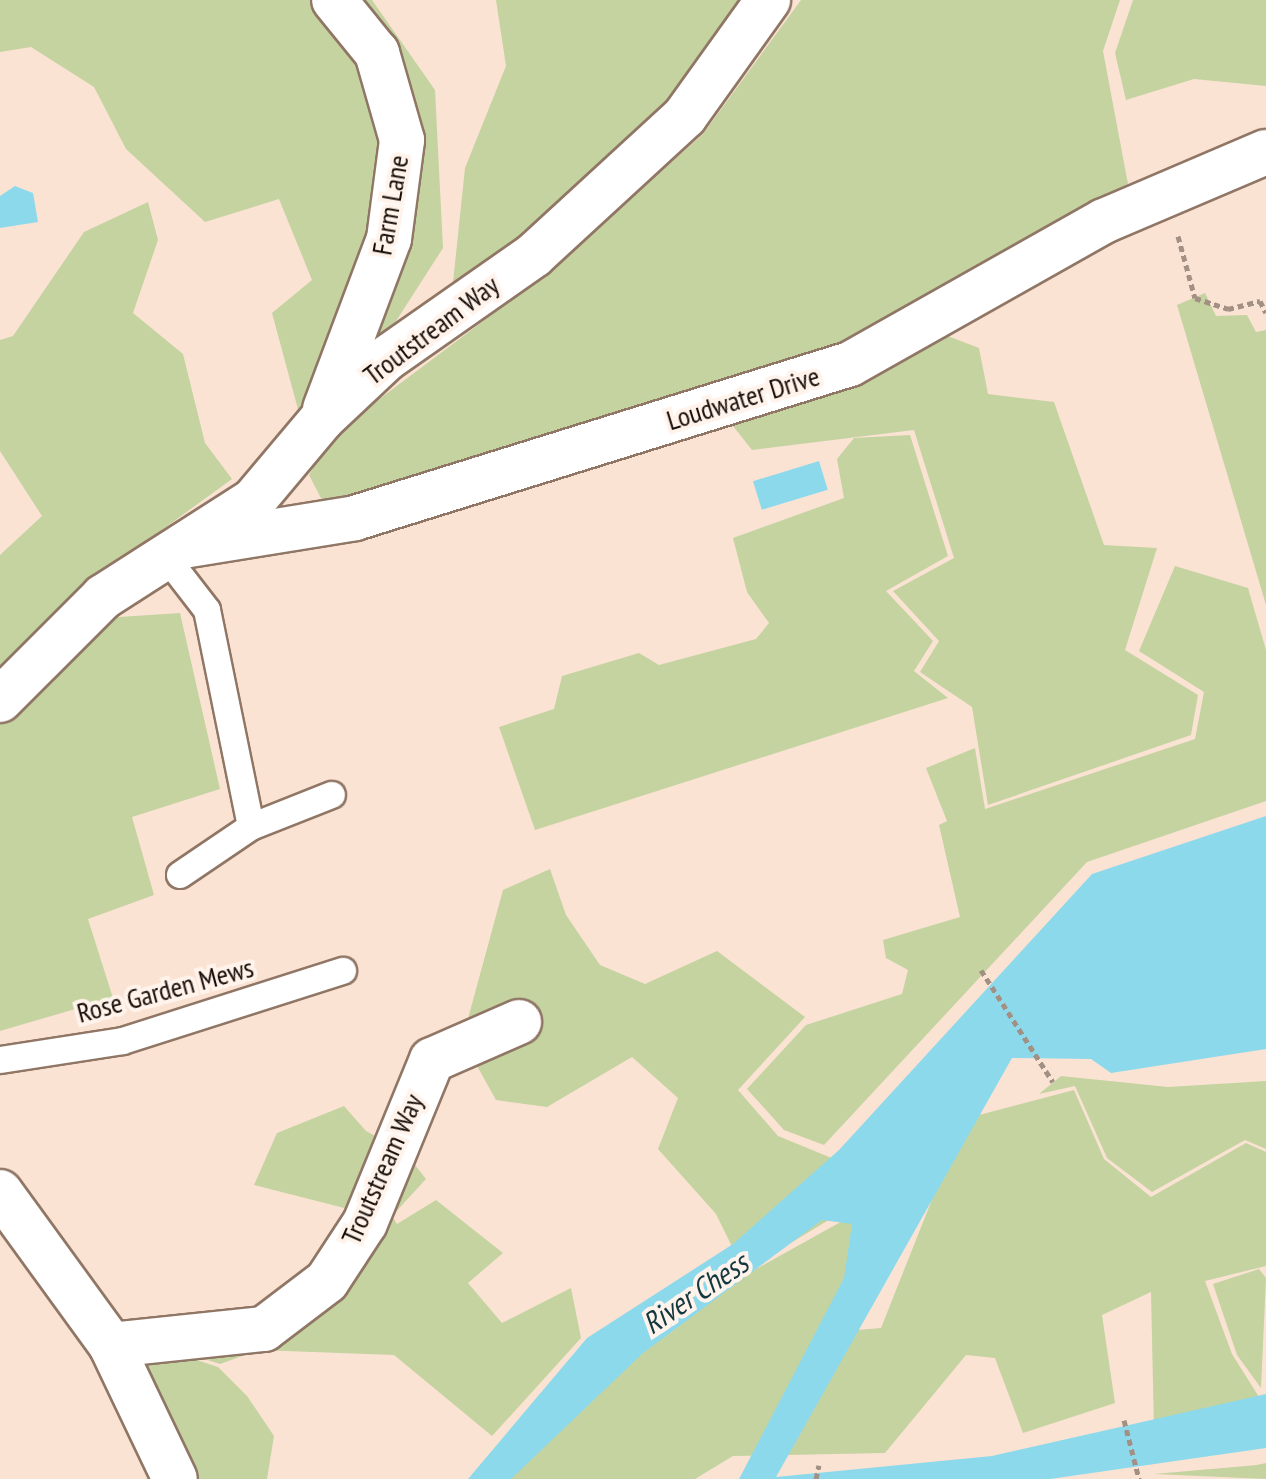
<!DOCTYPE html>
<html>
<head>
<meta charset="utf-8">
<style>
  body { margin:0 }
  #map { position:relative; width:1266px; height:1479px; overflow:hidden; background:#fbe3d4; font-family:"PT Sans Narrow",sans-serif }
  div>[style] { position:absolute }
  .green>* { inset:0; background:#c4d3a0 }
  .water>* { inset:0; background:#8dd9ec; transform-origin:0 0 }
  .path>* { height:5px; margin-top:-2.5px; transform-origin:0; background:repeating-linear-gradient(90deg,#a39085 0 6px,transparent 0 10px) }
  .roads { filter:drop-shadow(2px 0 #907665) drop-shadow(-2px 0 #907665) drop-shadow(0 2px #907665) drop-shadow(0 -2px #907665) }
  .service>* { height:26px; margin:-13px; padding:0 13px; transform-origin:13px; border-radius:13px; background:#fff }
  .minor>* { height:44px; margin:-22px; padding:0 22px; transform-origin:22px; border-radius:22px; background:#fff }
  span { translate:-50% -50%; white-space:nowrap; text-align:center; line-height:1.15; -webkit-text-stroke:8px #fff3eb; paint-order:stroke }
  .street-label { font-size:28px; color:#170d07 }
  .water-label { font-size:30px; color:#133840; font-style:italic }
</style>
</head>
<body>
<div id="map">
  <div class="green">
    <div style="clip-path:polygon(0 0,372px 0,435px 90px,443px 248px,382px 343px,299px 413px,272px 313px,312px 280px,279px 199px,205px 222px,126px 149px,94px 87px,31px 47px,0 52px)"></div>
    <div style="clip-path:polygon(496px 0,749px 0,674px 105px,452px 292px,465px 168px,506px 66px)"></div>
    <div style="clip-path:polygon(801px 0,1120px 0,1103px 51px,1128px 184px,843px 350px,351px 501px,322px 500px,309px 475px,334px 433px,546px 274px,703px 134px)"></div>
    <div style="clip-path:polygon(1133px 0,1266px 0,1266px 86px,1194px 79px,1126px 100px,1115px 53px)"></div>
    <div style="clip-path:polygon(148px 202px,158px 240px,133px 313px,183px 354px,205px 443px,232px 479px,97px 577px,104px 618px,180px 613px,220px 789px,132px 817px,154px 895px,88px 919px,113px 998px,0 1031px,0 555px,42px 516px,0 451px,0 340px,13px 336px,84px 232px)"></div>
    <div style="clip-path:polygon(1205px 293px,1216px 316px,1247px 315px,1256px 332px,1266px 330px,1266px 605px,1177px 305px)"></div>
    <div style="clip-path:polygon(932px 330px,979px 348px,988px 394px,1054px 402px,1104px 545px,1157px 548px,1125px 650px,1198px 695px,1191px 735px,988px 805px,972px 707px,920px 672px,939px 641px,893px 591px,954px 558px,914px 430px,752px 450px,721px 411px)"></div>
    <div style="clip-path:polygon(910px 435px,948px 556px,886px 591px,933px 641px,914px 671px,948px 698px,535px 830px,499px 727px,554px 709px,562px 676px,639px 653px,659px 665px,756px 639px,769px 623px,747px 592px,733px 538px,844px 498px,837px 459px,854px 438px)"></div>
    <div style="clip-path:polygon(1175px 566px,1248px 588px,1266px 650px,1266px 801px,1087px 862px,824px 1145px,784px 1130px,747px 1089px,806px 1025px,902px 994px,908px 970px,886px 958px,883px 940px,960px 917px,939px 825px,947px 821px,926px 768px,975px 748px,985px 809px,1195px 739px,1204px 692px,1139px 651px)"></div>
    <div style="clip-path:polygon(550px 869px,566px 915px,600px 965px,645px 984px,717px 951px,805px 1017px,738px 1090px,778px 1136px,851px 1166px,847px 1209px,744px 1271px,716px 1214px,658px 1149px,678px 1098px,632px 1057px,547px 1107px,496px 1100px,472px 1057px,466px 1026px,503px 890px)"></div>
    <div style="clip-path:polygon(1061px 1076px,1168px 1087px,1266px 1081px,1266px 1149px,1245px 1140px,1152px 1192px,1107px 1158px,1075px 1086px,1039px 1094px)"></div>
    <div style="clip-path:polygon(1074px 1090px,1104px 1159px,1151px 1197px,1246px 1143px,1266px 1152px,1266px 1266px,1205px 1281px,1232px 1354px,1266px 1408px,1154px 1430px,1151px 1292px,1102px 1315px,1115px 1403px,1023px 1433px,995px 1358px,966px 1355px,885px 1453px,733px 1456px,695px 1479px,496px 1479px,702px 1299px,864px 1209px,834px 1332px,881px 1328px,964px 1119px)"></div>
    <div style="clip-path:polygon(344px 1106px,366px 1131px,404px 1151px,426px 1179px,392px 1216px,397px 1224px,436px 1200px,503px 1253px,468px 1283px,502px 1323px,571px 1288px,581px 1338px,492px 1436px,394px 1355px,259px 1350px,220px 1364px,167px 1347px,268px 1336px,360px 1212px,254px 1185px,277px 1133px)"></div>
    <div style="clip-path:polygon(1259px 1269px,1266px 1278px,1261px 1388px,1237px 1355px,1213px 1284px)"></div>
    <div style="clip-path:polygon(166px 1350px,218px 1367px,247px 1396px,274px 1436px,267px 1479px,165px 1479px,136px 1362px)"></div>
    <div style="clip-path:polygon(1266px 1463px,1266px 1479px,1154px 1474px,1257px 1465px)"></div>
  </div>
  <div class="water">
    <div style="clip-path:polygon(15px 186px,33px 193px,38px 222px,0 228px,0 196px)"></div>
    <div style="left:819px;top:461px;width:30px;height:69px;rotate:73deg"></div>
    <div style="clip-path:polygon(1266px 816px,1266px 1049px,1111px 1073px,1091px 1059px,1012px 1058px,776px 1477px,992px 1456px,1266px 1394px,1266px 1448px,1050px 1479px,739px 1479px,844px 1278px,852px 1224px,822px 1220px,643px 1353px,511px 1479px,468px 1479px,587px 1338px,733px 1244px,839px 1150px,1092px 874px)"></div>
  </div>
  <div class="path">
    <div style="left:1178px;top:236px;width:64px;rotate:74.7deg"></div>
    <div style="left:1195px;top:298px;width:35px;rotate:18deg"></div>
    <div style="left:1228px;top:309px;width:33px;rotate:-14deg"></div>
    <div style="left:1260px;top:301px;width:13px;rotate:63deg"></div>
    <div style="left:981px;top:970px;width:133px;rotate:57.3deg"></div>
    <div style="left:1124px;top:1420px;width:61px;rotate:75.7deg"></div>
    <div style="left:816px;top:1479px;width:14px;rotate:-78deg"></div>
  </div>
  <div class="roads">
    <div class="service">
      <div style="left:166px;top:557px;width:67px;rotate:52.3deg"></div>
      <div style="left:207px;top:610px;width:221px;rotate:78.5deg"></div>
      <div style="left:180px;top:875px;width:86px;rotate:-34.1deg"></div>
      <div style="left:251px;top:827px;width:87px;rotate:-21.6deg"></div>
      <div style="left:0;top:1060px;width:124px;rotate:-8.8deg"></div>
      <div style="left:123px;top:1041px;width:231px;rotate:-17.7deg"></div>
    </div>
    <div class="minor">
      <div style="left:325px;top:409px;width:182px;rotate:-69.4deg"></div>
      <div style="left:389px;top:239px;width:100px;rotate:-82.5deg"></div>
      <div style="left:402px;top:140px;width:91px;rotate:-106deg"></div>
      <div style="left:377px;top:53px;width:68px;rotate:-129.1deg"></div>
      <div style="left:183px;top:546px;width:174px;rotate:-9.2deg"></div>
      <div style="left:355px;top:518px;width:518px;rotate:-17.28deg"></div>
      <div style="left:850px;top:364px;width:291px;rotate:-29.4deg"></div>
      <div style="left:1104px;top:221px;width:176px;rotate:-23.1deg"></div>
      <div style="left:0;top:700px;width:146px;rotate:-45deg"></div>
      <div style="left:103px;top:597px;width:179px;rotate:-32.7deg"></div>
      <div style="left:254px;top:500px;width:106px;rotate:-50deg"></div>
      <div style="left:322px;top:419px;width:89px;rotate:-43.2deg"></div>
      <div style="left:387px;top:358px;width:179px;rotate:-35deg"></div>
      <div style="left:534px;top:255px;width:205px;rotate:-42.6deg"></div>
      <div style="left:685px;top:116px;width:143px;rotate:-54.4deg"></div>
      <div style="left:0;top:1192px;width:189px;rotate:54deg"></div>
      <div style="left:111px;top:1345px;width:148px;rotate:64.5deg"></div>
      <div style="left:111px;top:1345px;width:154px;rotate:-6deg"></div>
      <div style="left:264px;top:1329px;width:79px;rotate:-37.3deg"></div>
      <div style="left:327px;top:1281px;width:69px;rotate:-56.8deg"></div>
      <div style="left:365px;top:1223px;width:176px;rotate:-67.7deg"></div>
      <div style="left:432px;top:1060px;width:95px;rotate:-23.6deg"></div>
    </div>
  </div>
  <div class="street-label">
    <span style="left:390px;top:205px;rotate:-80deg">Farm Lane</span>
    <span style="left:431px;top:330px;rotate:-37deg">Troutstream Way</span>
    <span style="left:743px;top:398px;rotate:-17deg">Loudwater Drive</span>
    <span style="left:165px;top:990px;rotate:-15deg">Rose Garden Mews</span>
    <span style="left:382px;top:1169px;rotate:-66deg">Troutstream Way</span>
  </div>
  <div class="water-label">
    <span style="left:695px;top:1293px;rotate:-34deg">River Chess</span>
  </div>
</div>
</body>
</html>
